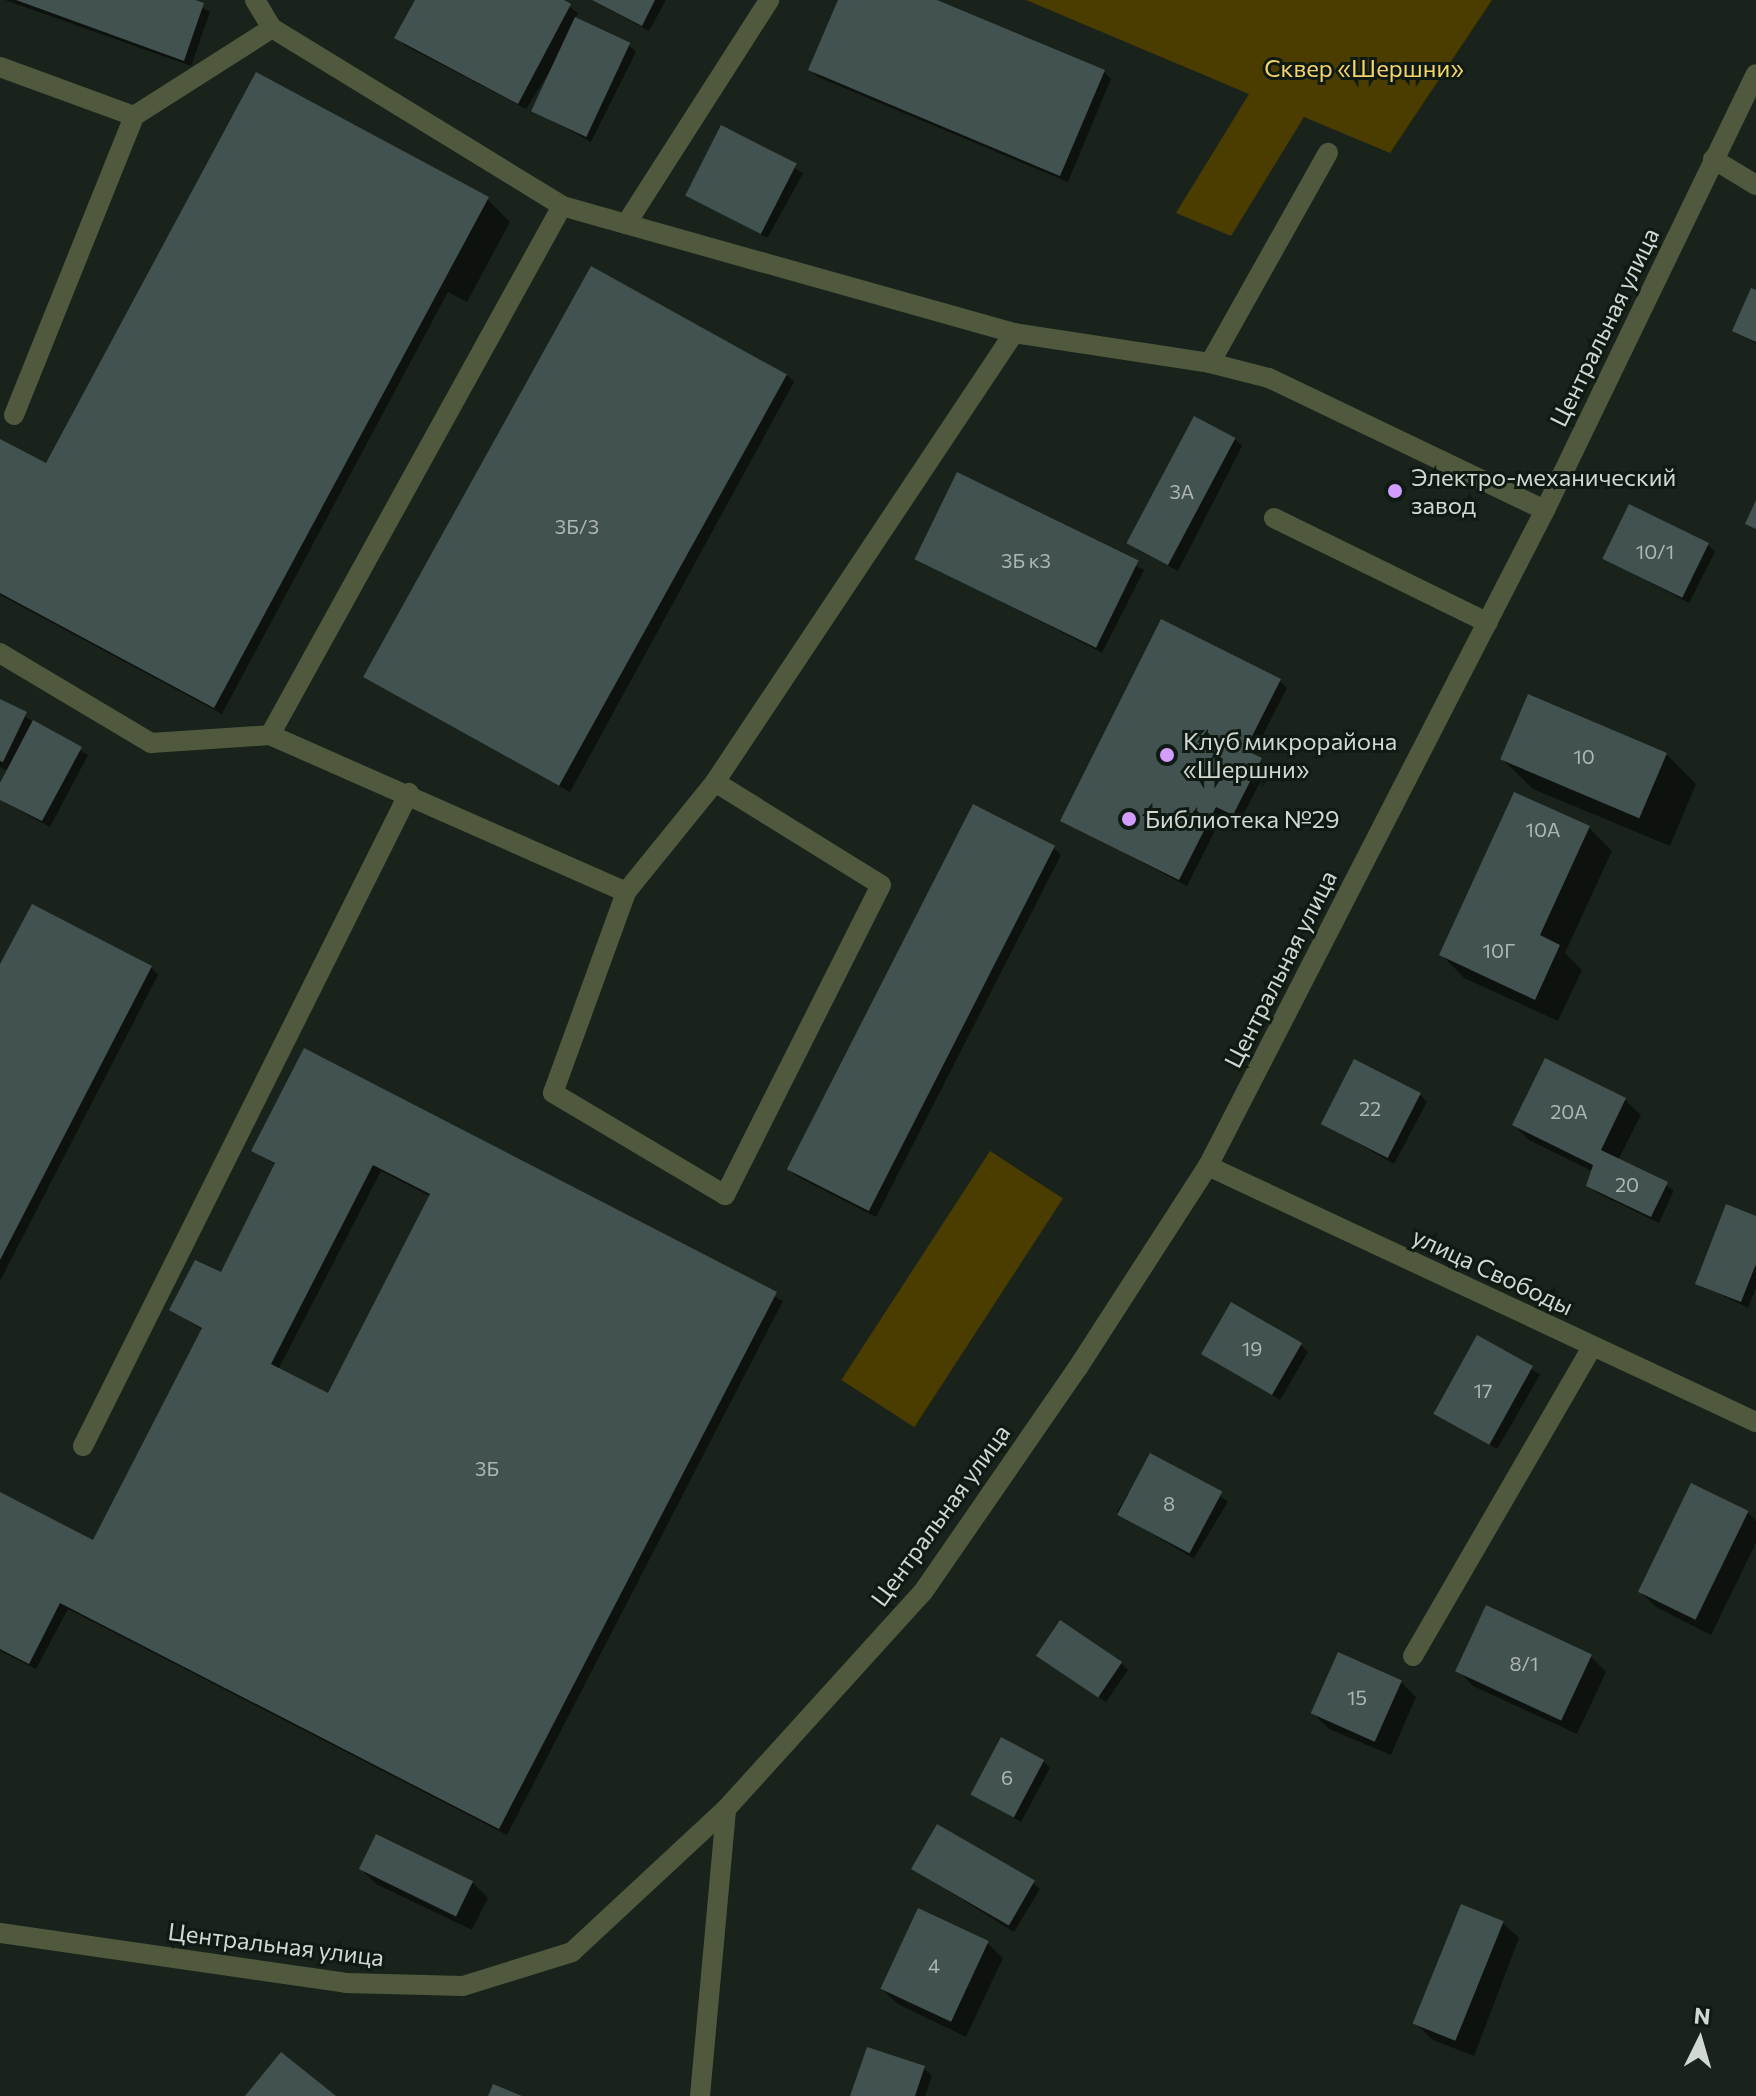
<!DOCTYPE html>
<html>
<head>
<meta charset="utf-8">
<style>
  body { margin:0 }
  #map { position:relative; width:1756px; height:2096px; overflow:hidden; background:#19231c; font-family:Commissioner,sans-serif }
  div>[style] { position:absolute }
  .green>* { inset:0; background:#4b3c00; transform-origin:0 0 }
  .shadow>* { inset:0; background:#0007; transform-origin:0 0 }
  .building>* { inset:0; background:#425250; transform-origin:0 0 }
  .service>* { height:20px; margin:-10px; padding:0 10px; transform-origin:10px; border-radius:10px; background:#50593d }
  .minor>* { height:20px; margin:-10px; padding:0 10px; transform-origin:10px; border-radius:10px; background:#50593d }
  .dots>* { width:22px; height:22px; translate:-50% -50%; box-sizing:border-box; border:4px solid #0f1a13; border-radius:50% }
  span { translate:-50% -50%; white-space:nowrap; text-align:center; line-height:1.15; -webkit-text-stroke:6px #0f1a13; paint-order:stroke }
  .number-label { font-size:20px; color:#adb6b2 }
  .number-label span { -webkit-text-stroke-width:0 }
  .park-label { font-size:24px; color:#f4d36b }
  .street-label { font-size:24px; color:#d1d8d3 }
  .poi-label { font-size:24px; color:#d1d8d3 }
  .left { translate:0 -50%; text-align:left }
  .north { position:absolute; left:1660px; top:2000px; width:80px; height:80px; -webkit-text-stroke:6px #0f1a13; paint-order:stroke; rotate:5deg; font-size:22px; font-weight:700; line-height:32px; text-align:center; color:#d1d8d3 }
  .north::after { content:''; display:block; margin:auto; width:28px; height:36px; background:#d1d8d3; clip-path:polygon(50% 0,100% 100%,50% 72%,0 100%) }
</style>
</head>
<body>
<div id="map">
  <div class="green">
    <div style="clip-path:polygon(1026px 0,1492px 0,1390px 153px,1304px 117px,1231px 236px,1176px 213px,1249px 94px)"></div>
    <div style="left:990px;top:1151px;width:87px;height:273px;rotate:33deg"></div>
  </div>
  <div class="shadow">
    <div style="clip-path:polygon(5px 0,189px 0,210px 12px,191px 66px)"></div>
    <div style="clip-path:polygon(417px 0,560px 0,578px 13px,575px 18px,628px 45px,636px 52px,591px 142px,532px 110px,553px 66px,526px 109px,404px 45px,397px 37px)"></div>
    <div style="clip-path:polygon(592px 0,666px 0,649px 31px)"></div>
    <div style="clip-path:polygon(840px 0,932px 0,1104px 72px,1111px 79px,1068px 182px,818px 77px,811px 70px)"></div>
    <div style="left:722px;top:128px;width:93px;height:74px;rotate:29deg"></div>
    <div style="clip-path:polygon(487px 199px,510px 222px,467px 302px,448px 292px,222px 714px,0 595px,0 441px,46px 466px)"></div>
    <div style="clip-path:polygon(1756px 292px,1756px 344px,1734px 330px)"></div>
    <div style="clip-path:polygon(787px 375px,794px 382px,570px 792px,369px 679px)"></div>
    <div style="clip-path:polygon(1235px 439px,1242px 446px,1178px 571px,1138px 550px,1131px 543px)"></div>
    <div style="left:958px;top:475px;width:209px;height:93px;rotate:27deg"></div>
    <div style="clip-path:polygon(1707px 544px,1715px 552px,1689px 603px,1605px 559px)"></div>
    <div style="clip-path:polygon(1279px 680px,1287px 688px,1252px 756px,1268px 767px,1240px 821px,1224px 813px,1187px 886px,1062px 820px)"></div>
    <div style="clip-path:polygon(0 701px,88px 755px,50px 827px,0 800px,8px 771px,0 767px)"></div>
    <div style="clip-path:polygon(1666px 754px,1696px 784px,1670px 846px,1533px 789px,1502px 759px)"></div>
    <div style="clip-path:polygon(1589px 828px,1612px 851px,1565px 953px,1582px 970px,1558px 1021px,1464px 978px,1441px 954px)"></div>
    <div style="clip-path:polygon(1054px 848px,1061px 855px,876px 1217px,796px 1176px,789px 1169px)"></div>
    <div style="clip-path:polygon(151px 967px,158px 975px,0 1281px,0 969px)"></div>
    <div style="clip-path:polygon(evenodd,305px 1051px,783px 1301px,507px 1835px,68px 1609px,36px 1669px,0 1651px,0 1495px,94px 1543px,203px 1330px,171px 1310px,222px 1275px,276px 1165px,254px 1151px,305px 1051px,381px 1171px,431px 1197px,328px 1395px,278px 1370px,381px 1171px)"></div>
    <div style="clip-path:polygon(1420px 1095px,1427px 1102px,1394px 1164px,1322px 1123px)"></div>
    <div style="clip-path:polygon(1625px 1100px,1641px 1115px,1618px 1160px,1674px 1190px,1659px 1223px,1595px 1192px,1588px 1185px,1594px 1172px,1529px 1140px,1514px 1125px)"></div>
    <div style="clip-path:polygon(1756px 1219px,1756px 1288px,1748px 1308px,1697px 1283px)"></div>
    <div style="left:1477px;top:1338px;width:73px;height:86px;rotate:30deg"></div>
    <div style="clip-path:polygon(1301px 1345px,1308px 1352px,1280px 1400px,1204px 1353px)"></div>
    <div style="left:1151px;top:1455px;width:90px;height:67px;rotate:31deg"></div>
    <div style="clip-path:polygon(1748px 1513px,1756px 1521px,1756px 1543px,1711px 1635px,1656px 1607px,1640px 1592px)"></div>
    <div style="clip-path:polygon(1039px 1655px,1121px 1663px,1128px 1670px,1106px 1702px)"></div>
    <div style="clip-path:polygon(1591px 1657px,1606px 1672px,1577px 1734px,1473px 1686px,1458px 1670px)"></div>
    <div style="clip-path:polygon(1400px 1681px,1416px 1697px,1391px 1755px,1329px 1729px,1314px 1714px)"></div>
    <div style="clip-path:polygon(1043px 1761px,1050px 1768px,1021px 1822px,973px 1794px)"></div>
    <div style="clip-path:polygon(361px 1869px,472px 1882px,488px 1898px,472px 1930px,376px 1884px)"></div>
    <div style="clip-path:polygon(913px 1869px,1032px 1882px,1040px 1889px,1014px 1932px)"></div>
    <div style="clip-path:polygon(1503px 1923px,1519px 1938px,1474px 2056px,1433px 2040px,1417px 2025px)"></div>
    <div style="clip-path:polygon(987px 1943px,1003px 1958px,966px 2037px,898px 2004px,882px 1989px)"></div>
    <div style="clip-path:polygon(868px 2049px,924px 2068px,932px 2076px,925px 2096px,852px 2096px)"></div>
  </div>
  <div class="building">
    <div style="clip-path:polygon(16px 0,195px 0,204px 3px,184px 61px)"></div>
    <div style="clip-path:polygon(415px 0,564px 0,571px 4px,518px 104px,394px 38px)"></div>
    <div style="clip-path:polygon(592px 0,655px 0,642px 26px)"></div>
    <div style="clip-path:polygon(838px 0,937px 0,1105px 70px,1060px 176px,808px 70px)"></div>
    <div style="left:575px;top:17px;width:61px;height:104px;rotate:25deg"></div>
    <div style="clip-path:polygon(256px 72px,489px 197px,214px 708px,0 593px,0 439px,46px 463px)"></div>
    <div style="left:721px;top:125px;width:85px;height:79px;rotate:27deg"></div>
    <div style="left:591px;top:266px;width:224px;height:470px;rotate:29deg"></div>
    <div style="clip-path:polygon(1751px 288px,1756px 290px,1756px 342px,1732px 331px)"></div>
    <div style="left:1194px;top:416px;width:47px;height:144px;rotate:28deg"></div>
    <div style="left:957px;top:472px;width:202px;height:97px;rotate:26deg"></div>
    <div style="clip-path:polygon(1756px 500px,1756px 529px,1745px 524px)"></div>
    <div style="left:1629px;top:504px;width:89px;height:61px;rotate:26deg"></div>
    <div style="clip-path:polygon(1161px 619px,1281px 679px,1245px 750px,1262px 758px,1233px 815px,1216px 807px,1179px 880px,1060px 821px)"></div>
    <div style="left:1528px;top:694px;width:151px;height:71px;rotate:23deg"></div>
    <div style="clip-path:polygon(0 699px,27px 712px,3px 762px,0 761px)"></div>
    <div style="clip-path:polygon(33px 720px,82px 747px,42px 821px,0 800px,0 783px)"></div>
    <div style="clip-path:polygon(1514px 792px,1590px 826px,1540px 935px,1560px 945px,1535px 1000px,1439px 955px)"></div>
    <div style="left:973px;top:804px;width:92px;height:410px;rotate:27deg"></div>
    <div style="clip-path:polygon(32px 904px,152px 966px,0 1260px,0 964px)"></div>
    <div style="clip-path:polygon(evenodd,304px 1048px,777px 1292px,499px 1829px,60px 1603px,29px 1664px,0 1649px,0 1492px,93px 1540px,202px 1328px,169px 1310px,195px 1260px,221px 1272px,275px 1163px,251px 1151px,304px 1048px,373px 1165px,430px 1194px,328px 1393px,271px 1364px,373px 1165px)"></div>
    <div style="clip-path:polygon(1545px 1058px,1626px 1098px,1601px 1150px,1668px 1182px,1651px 1217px,1586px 1186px,1593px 1165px,1512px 1125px)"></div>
    <div style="left:1354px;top:1059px;width:75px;height:73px;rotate:27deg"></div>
    <div style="clip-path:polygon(1726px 1204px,1756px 1216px,1756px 1264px,1741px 1302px,1695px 1284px)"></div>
    <div style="left:1231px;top:1302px;width:82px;height:60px;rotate:30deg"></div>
    <div style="left:1477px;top:1335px;width:64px;height:90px;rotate:29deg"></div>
    <div style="left:1150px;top:1453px;width:82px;height:70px;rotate:28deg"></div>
    <div style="left:1691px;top:1483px;width:64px;height:121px;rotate:26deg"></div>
    <div style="left:1486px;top:1605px;width:117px;height:73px;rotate:25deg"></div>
    <div style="left:1060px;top:1620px;width:75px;height:43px;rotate:34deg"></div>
    <div style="left:1338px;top:1652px;width:70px;height:67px;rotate:24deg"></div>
    <div style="left:1001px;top:1737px;width:49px;height:65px;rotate:28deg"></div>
    <div style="left:937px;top:1824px;width:113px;height:52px;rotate:30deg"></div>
    <div style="left:376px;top:1834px;width:108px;height:39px;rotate:26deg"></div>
    <div style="left:1461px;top:1904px;width:46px;height:129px;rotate:22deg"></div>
    <div style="left:918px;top:1908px;width:78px;height:89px;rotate:25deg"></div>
    <div style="clip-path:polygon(867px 2047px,925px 2066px,915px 2096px,850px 2096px)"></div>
    <div style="clip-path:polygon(281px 2052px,336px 2096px,245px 2096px)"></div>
    <div style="clip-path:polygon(493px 2084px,522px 2096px,488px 2096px)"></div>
  </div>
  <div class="service">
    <div style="left:255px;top:0;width:33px;rotate:59deg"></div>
    <div style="left:272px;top:28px;width:340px;rotate:31.5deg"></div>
    <div style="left:562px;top:206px;width:470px;rotate:15.7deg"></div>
    <div style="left:1014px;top:333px;width:198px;rotate:8.7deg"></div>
    <div style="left:1210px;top:363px;width:61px;rotate:14.3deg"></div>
    <div style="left:1269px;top:378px;width:306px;rotate:25.6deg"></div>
    <div style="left:0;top:67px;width:143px;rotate:20.1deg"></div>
    <div style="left:134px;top:116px;width:164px;rotate:-32.5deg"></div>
    <div style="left:626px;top:224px;width:266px;rotate:-57.4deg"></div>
    <div style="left:1210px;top:363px;width:241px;rotate:-60.7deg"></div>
    <div style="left:14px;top:415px;width:322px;rotate:-68.1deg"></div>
    <div style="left:1274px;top:518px;width:238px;rotate:26.1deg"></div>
    <div style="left:0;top:653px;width:176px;rotate:30.8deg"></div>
    <div style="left:151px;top:743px;width:119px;rotate:-3.8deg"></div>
    <div style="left:270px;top:735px;width:389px;rotate:23.8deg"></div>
    <div style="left:270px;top:735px;width:604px;rotate:-61.1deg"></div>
    <div style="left:715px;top:782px;width:195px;rotate:31.8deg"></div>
    <div style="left:881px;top:885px;width:347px;rotate:116.7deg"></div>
    <div style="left:725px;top:1195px;width:200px;rotate:-149.3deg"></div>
    <div style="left:553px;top:1093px;width:214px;rotate:-70deg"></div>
    <div style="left:626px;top:892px;width:141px;rotate:-51deg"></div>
    <div style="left:715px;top:782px;width:539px;rotate:-56.34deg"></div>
    <div style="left:83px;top:1446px;width:730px;rotate:-63.47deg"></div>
    <div style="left:1413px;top:1656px;width:358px;rotate:-59.9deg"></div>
  </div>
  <div class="minor">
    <div style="left:1713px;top:159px;width:50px;rotate:31.2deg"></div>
    <div style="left:1208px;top:1166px;width:605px;rotate:25.04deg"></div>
    <div style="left:0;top:1933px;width:350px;rotate:8.2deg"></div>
    <div style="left:346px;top:1983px;width:117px;rotate:1.5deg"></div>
    <div style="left:463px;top:1986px;width:114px;rotate:-17.3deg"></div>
    <div style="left:572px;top:1952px;width:210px;rotate:-42.9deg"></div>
    <div style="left:726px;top:1809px;width:293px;rotate:-47.8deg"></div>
    <div style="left:923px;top:1592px;width:271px;rotate:-55.4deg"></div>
    <div style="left:1077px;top:1369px;width:242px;rotate:-57.2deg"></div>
    <div style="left:1208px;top:1166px;width:737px;rotate:-62.81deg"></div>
    <div style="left:1545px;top:510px;width:484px;rotate:-64.2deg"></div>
    <div style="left:700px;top:2096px;width:288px;rotate:-84.8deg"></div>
  </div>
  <div class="dots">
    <div style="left:1395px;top:491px;background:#d29dfd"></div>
    <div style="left:1167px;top:755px;background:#d29dfd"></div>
    <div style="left:1129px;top:819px;background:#d29dfd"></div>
  </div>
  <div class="number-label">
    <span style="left:1182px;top:491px">3А</span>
    <span style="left:577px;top:526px">3Б/3</span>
    <span style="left:1655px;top:551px">10/1</span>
    <span style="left:1026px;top:560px">3Б к3</span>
    <span style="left:1584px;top:756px">10</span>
    <span style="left:1543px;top:829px">10А</span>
    <span style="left:1499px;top:950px">10Г</span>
    <span style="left:1370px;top:1108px">22</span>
    <span style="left:1569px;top:1111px">20А</span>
    <span style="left:1627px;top:1184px">20</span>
    <span style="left:1252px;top:1348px">19</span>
    <span style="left:1483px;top:1390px">17</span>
    <span style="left:487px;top:1468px">3Б</span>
    <span style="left:1169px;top:1503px">8</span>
    <span style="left:1524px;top:1663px">8/1</span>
    <span style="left:1357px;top:1697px">15</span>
    <span style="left:1007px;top:1777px">6</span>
    <span style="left:934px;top:1965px">4</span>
  </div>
  <div class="park-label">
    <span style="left:1364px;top:68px">Сквер «Шершни»</span>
  </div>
  <div class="street-label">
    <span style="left:1604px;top:327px;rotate:-64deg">Центральная улица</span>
    <span style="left:1280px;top:969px;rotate:-63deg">Центральная улица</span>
    <span style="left:1493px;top:1271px;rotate:25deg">улица Свободы</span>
    <span style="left:940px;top:1515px;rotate:-54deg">Центральная улица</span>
    <span style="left:276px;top:1944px;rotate:7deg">Центральная улица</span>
  </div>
  <div class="poi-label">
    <span class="left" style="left:1411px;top:491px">Электро-механический<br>завод</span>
    <span class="left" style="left:1183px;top:755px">Клуб микрорайона<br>«Шершни»</span>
    <span class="left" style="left:1145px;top:819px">Библиотека №29</span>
  </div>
  <div class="north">N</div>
</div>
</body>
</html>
